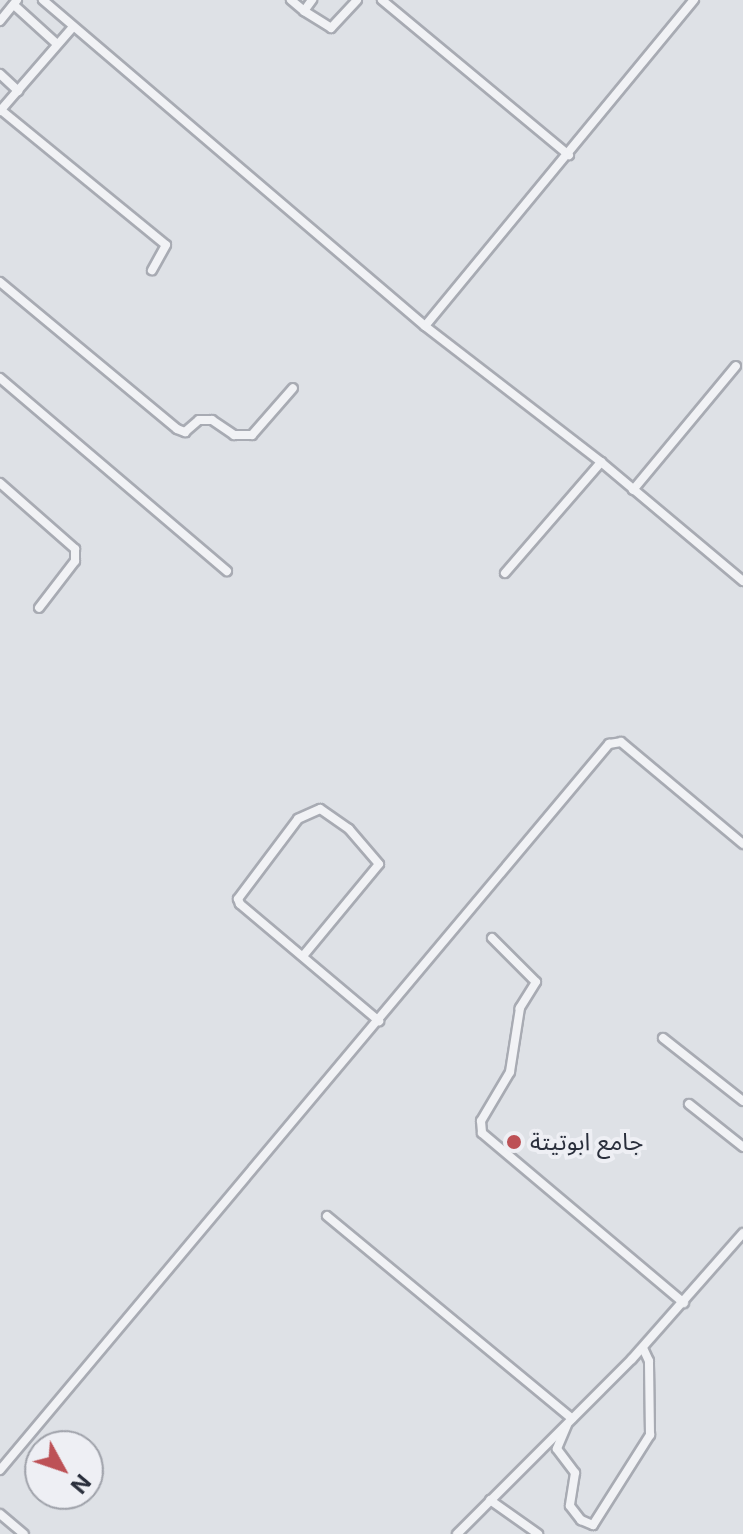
<!DOCTYPE html>
<html>
<head>
<meta charset="utf-8">
<style>
  body { margin:0 }
  #map { position:relative; width:743px; height:1534px; overflow:hidden; background:#dee1e6; font-family:Inter,"Noto Sans Arabic",sans-serif }
  div>[style] { position:absolute }
  .roads { filter:drop-shadow(2px 0 #a8abb3) drop-shadow(-2px 0 #a8abb3) drop-shadow(0 2px #a8abb3) drop-shadow(0 -2px #a8abb3) }
  .minor>* { height:8px; margin:-4px; padding:0 4px; transform-origin:4px; border-radius:4px; background:#f1f2f5 }
  .dots>* { width:22px; height:22px; translate:-50% -50%; box-sizing:border-box; border:4px solid #eeeff4; border-radius:50% }
  span { translate:-50% -50%; white-space:nowrap; text-align:center; line-height:1.15; -webkit-text-stroke:8px #eeeff4; paint-order:stroke }
  .poi-label { font-size:24px; color:#292e3b }
  .left { translate:0 -50%; text-align:left }
  .north { position:absolute; left:24px; top:1430px; width:80px; height:80px; box-sizing:border-box; background:#eeeff4; border:2px solid #9fa2aa; border-radius:50%; rotate:130deg; font-size:22px; font-weight:700; line-height:32px; text-align:center; color:#292e3b }
  .north::after { content:''; display:block; margin:auto; width:28px; height:36px; background:#bd5156; clip-path:polygon(50% 0,100% 100%,50% 72%,0 100%) }
</style>
</head>
<body>
<div id="map">
  <div class="roads">
    <div class="minor">
      <div style="left:43px;top:0;width:502px;rotate:40.48deg"></div>
      <div style="left:425px;top:326px;width:222px;rotate:37.7deg"></div>
      <div style="left:601px;top:462px;width:185px;rotate:40deg"></div>
      <div style="left:291px;top:0;width:17px;rotate:40deg"></div>
      <div style="left:304px;top:11px;width:14px;rotate:-54deg"></div>
      <div style="left:382px;top:0;width:243px;rotate:39.7deg"></div>
      <div style="left:14px;top:5px;width:58px;rotate:42.2deg"></div>
      <div style="left:304px;top:11px;width:32px;rotate:32deg"></div>
      <div style="left:331px;top:28px;width:38px;rotate:-47deg"></div>
      <div style="left:0;top:21px;width:27px;rotate:-51deg"></div>
      <div style="left:0;top:74px;width:25px;rotate:43deg"></div>
      <div style="left:1px;top:110px;width:213px;rotate:39.3deg"></div>
      <div style="left:166px;top:245px;width:29px;rotate:119deg"></div>
      <div style="left:0;top:111px;width:111px;rotate:-49deg"></div>
      <div style="left:0;top:282px;width:230px;rotate:39.7deg"></div>
      <div style="left:177px;top:429px;width:9px;rotate:21deg"></div>
      <div style="left:185px;top:432px;width:18px;rotate:-41deg"></div>
      <div style="left:199px;top:420px;width:13px"></div>
      <div style="left:212px;top:420px;width:27px;rotate:34deg"></div>
      <div style="left:234px;top:435px;width:18px"></div>
      <div style="left:252px;top:435px;width:62px;rotate:-48.9deg"></div>
      <div style="left:425px;top:326px;width:423px;rotate:-50.5deg"></div>
      <div style="left:0;top:378px;width:298px;rotate:40.4deg"></div>
      <div style="left:0;top:483px;width:100px;rotate:41.3deg"></div>
      <div style="left:75px;top:549px;width:12px;rotate:90deg"></div>
      <div style="left:75px;top:561px;width:59px;rotate:127.5deg"></div>
      <div style="left:633px;top:490px;width:161px;rotate:-50.3deg"></div>
      <div style="left:505px;top:573px;width:147px;rotate:-49.1deg"></div>
      <div style="left:492px;top:938px;width:62px;rotate:45deg"></div>
      <div style="left:536px;top:982px;width:31px;rotate:122deg"></div>
      <div style="left:520px;top:1008px;width:65px;rotate:98.9deg"></div>
      <div style="left:510px;top:1072px;width:57px;rotate:120.6deg"></div>
      <div style="left:481px;top:1121px;width:12px;rotate:85deg"></div>
      <div style="left:482px;top:1133px;width:264px;rotate:40.1deg"></div>
      <div style="left:303px;top:956px;width:119px;rotate:-50.4deg"></div>
      <div style="left:379px;top:864px;width:46px;rotate:-130.6deg"></div>
      <div style="left:349px;top:829px;width:35px;rotate:-145deg"></div>
      <div style="left:320px;top:809px;width:24px;rotate:156deg"></div>
      <div style="left:298px;top:819px;width:100px;rotate:126.9deg"></div>
      <div style="left:238px;top:899px;width:5px;rotate:68deg"></div>
      <div style="left:240px;top:904px;width:182px;rotate:40.1deg"></div>
      <div style="left:663px;top:1038px;width:102px;rotate:38.2deg"></div>
      <div style="left:689px;top:1104px;width:69px;rotate:38.5deg"></div>
      <div style="left:327px;top:1216px;width:318px;rotate:39.6deg"></div>
      <div style="left:567px;top:1425px;width:26px;rotate:113deg"></div>
      <div style="left:557px;top:1449px;width:30px;rotate:53deg"></div>
      <div style="left:575px;top:1473px;width:33px;rotate:99deg"></div>
      <div style="left:570px;top:1506px;width:18px;rotate:52deg"></div>
      <div style="left:581px;top:1520px;width:13px;rotate:23deg"></div>
      <div style="left:593px;top:1525px;width:107px;rotate:-57.7deg"></div>
      <div style="left:650px;top:1435px;width:74px;rotate:-90.8deg"></div>
      <div style="left:649px;top:1361px;width:14px;rotate:-115deg"></div>
      <div style="left:0;top:1470px;width:948px;rotate:-50.01deg"></div>
      <div style="left:609px;top:744px;width:12px;rotate:-9deg"></div>
      <div style="left:621px;top:742px;width:159px;rotate:39.9deg"></div>
      <div style="left:490px;top:1500px;width:59px;rotate:35.3deg"></div>
      <div style="left:0;top:1514px;width:31px;rotate:40deg"></div>
      <div style="left:457px;top:1534px;width:247px;rotate:-45deg"></div>
      <div style="left:632px;top:1359px;width:168px;rotate:-48.6deg"></div>
    </div>
  </div>
  <div class="dots">
    <div style="left:514px;top:1142px;background:#bd5156"></div>
  </div>
  <div class="poi-label">
    <span class="left" style="left:530px;top:1142px">جامع ابوتيتة</span>
  </div>
  <div class="north">N</div>
</div>
</body>
</html>
